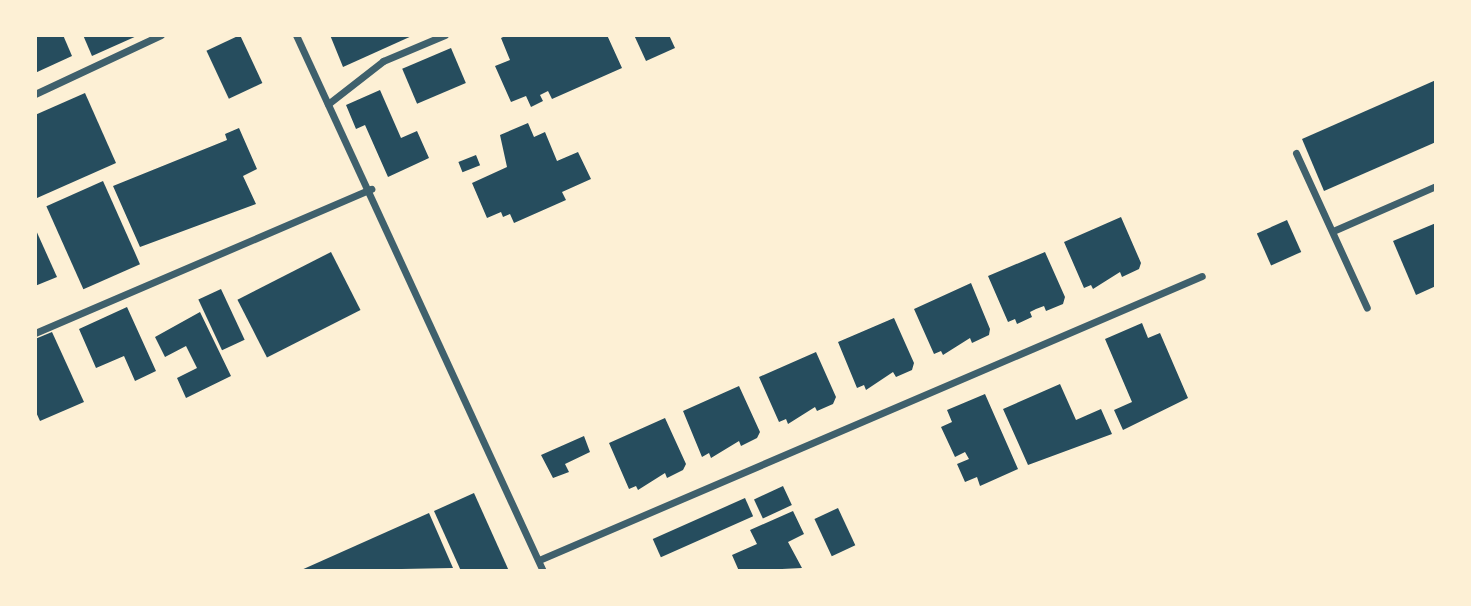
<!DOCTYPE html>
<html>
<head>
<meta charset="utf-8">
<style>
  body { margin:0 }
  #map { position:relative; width:1471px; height:606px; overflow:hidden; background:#fdf0d5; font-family:Inter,sans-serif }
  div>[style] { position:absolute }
  .building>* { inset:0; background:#264d5e; transform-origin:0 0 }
  .minor>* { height:7px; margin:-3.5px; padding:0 3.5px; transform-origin:3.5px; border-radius:3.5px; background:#3f606c }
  span { translate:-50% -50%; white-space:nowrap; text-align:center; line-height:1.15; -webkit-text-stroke:5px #fdf0d5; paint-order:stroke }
  .frame { position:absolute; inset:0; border:37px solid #fdf0d5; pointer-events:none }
</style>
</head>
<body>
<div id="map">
  <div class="building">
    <div style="clip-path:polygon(35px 35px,63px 35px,72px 56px,35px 73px)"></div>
    <div style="clip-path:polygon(83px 35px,139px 35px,92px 56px)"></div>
    <div style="left:240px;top:35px;width:53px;height:37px;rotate:65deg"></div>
    <div style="clip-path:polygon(330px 35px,414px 35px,343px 67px)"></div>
    <div style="clip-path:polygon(507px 35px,607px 35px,622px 68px,552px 99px,548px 91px,540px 95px,543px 101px,531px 107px,526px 96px,511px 102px,495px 66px,510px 60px,501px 38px)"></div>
    <div style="clip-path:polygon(634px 35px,669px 35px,675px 48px,646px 61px)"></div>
    <div style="left:451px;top:48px;width:38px;height:53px;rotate:67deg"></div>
    <div style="clip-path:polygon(1436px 80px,1436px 142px,1324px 191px,1302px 139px)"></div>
    <div style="clip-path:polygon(380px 90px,401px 138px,417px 131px,429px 158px,388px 177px,365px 125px,356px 129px,346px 105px)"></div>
    <div style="clip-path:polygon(85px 93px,116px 163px,37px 198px,35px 115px)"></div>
    <div style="clip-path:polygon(528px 123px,534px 137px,545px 132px,557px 161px,578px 152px,591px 179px,562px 192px,566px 200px,514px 223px,510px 214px,503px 217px,501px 212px,487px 218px,472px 183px,507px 167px,500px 135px)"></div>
    <div style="clip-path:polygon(239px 128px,257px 169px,243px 176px,256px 204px,140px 247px,113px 186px,227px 140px,225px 134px)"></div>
    <div style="left:476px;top:155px;width:11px;height:19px;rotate:68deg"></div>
    <div style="left:103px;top:181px;width:91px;height:62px;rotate:66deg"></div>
    <div style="clip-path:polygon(1121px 217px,1141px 263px,1139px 269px,1122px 277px,1120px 272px,1093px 289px,1091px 285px,1084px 288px,1064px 242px)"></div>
    <div style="left:1287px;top:220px;width:35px;height:33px;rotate:66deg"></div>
    <div style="clip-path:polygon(1436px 223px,1436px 286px,1416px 295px,1393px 241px)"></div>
    <div style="clip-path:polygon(35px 228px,57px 277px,35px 286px)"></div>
    <div style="left:331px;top:252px;width:65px;height:105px;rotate:63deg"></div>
    <div style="clip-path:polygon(1045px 252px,1065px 297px,1063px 304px,1046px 311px,1044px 306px,1036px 309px,1030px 312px,1032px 317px,1017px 324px,1015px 319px,1008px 322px,988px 276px)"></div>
    <div style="clip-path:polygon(971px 283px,990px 329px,989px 335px,972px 343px,970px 338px,943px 355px,941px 351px,934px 354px,914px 309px)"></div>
    <div style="left:221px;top:289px;width:56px;height:25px;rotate:65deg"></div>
    <div style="clip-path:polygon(127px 307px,156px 371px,135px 381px,124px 356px,96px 368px,79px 329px)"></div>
    <div style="clip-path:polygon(200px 312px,231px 376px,186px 398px,177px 378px,197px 368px,186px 346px,165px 357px,155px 337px)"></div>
    <div style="clip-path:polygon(894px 318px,914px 363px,912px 370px,896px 377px,893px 372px,866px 390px,864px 385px,857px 388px,838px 342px)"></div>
    <div style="clip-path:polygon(1142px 323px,1148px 338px,1160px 333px,1188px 398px,1123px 430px,1114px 410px,1132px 402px,1105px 339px)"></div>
    <div style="clip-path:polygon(52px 332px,84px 402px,40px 421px,35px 410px,35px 339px)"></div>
    <div style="clip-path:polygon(816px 352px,836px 397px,833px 404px,817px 411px,815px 407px,788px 424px,786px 419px,779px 422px,759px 377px)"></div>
    <div style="clip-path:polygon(1060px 384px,1076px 420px,1101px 409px,1112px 434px,1028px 465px,1003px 409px)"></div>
    <div style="clip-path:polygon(739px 386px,760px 432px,757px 438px,741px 446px,739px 441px,711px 458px,709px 453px,702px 457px,683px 411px)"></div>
    <div style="clip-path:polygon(985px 394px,1018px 469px,980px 486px,977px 477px,965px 482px,957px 464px,969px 459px,965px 452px,955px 457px,941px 427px,952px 422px,947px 410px)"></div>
    <div style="clip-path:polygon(665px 418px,686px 464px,683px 470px,667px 478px,665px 473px,638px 490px,636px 486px,629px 489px,609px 443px)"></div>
    <div style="clip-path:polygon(584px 436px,590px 452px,565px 464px,569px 472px,553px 478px,541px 455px)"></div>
    <div style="left:783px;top:486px;width:21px;height:32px;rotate:65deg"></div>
    <div style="clip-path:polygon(474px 493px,509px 571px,461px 571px,434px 511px)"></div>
    <div style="left:745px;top:498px;width:20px;height:101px;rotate:66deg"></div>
    <div style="left:838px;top:508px;width:41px;height:26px;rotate:65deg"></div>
    <div style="clip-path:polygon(793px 511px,804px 534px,788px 542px,802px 568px,739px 571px,732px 555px,757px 544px,750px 530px)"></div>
    <div style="clip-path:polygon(429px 513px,453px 568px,299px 571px)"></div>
  </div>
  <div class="minor">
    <div style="left:296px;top:35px;width:590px;rotate:65.26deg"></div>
    <div style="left:35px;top:94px;width:139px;rotate:-25.1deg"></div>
    <div style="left:328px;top:104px;width:70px;rotate:-38deg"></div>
    <div style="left:383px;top:61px;width:67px;rotate:-22.8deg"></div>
    <div style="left:1296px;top:153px;width:170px;rotate:65.4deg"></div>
    <div style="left:1333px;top:231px;width:112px;rotate:-23.6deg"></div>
    <div style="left:35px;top:333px;width:366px;rotate:-23.2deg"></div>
    <div style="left:539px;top:560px;width:721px;rotate:-23.19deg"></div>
  </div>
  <div class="frame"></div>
</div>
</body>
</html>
